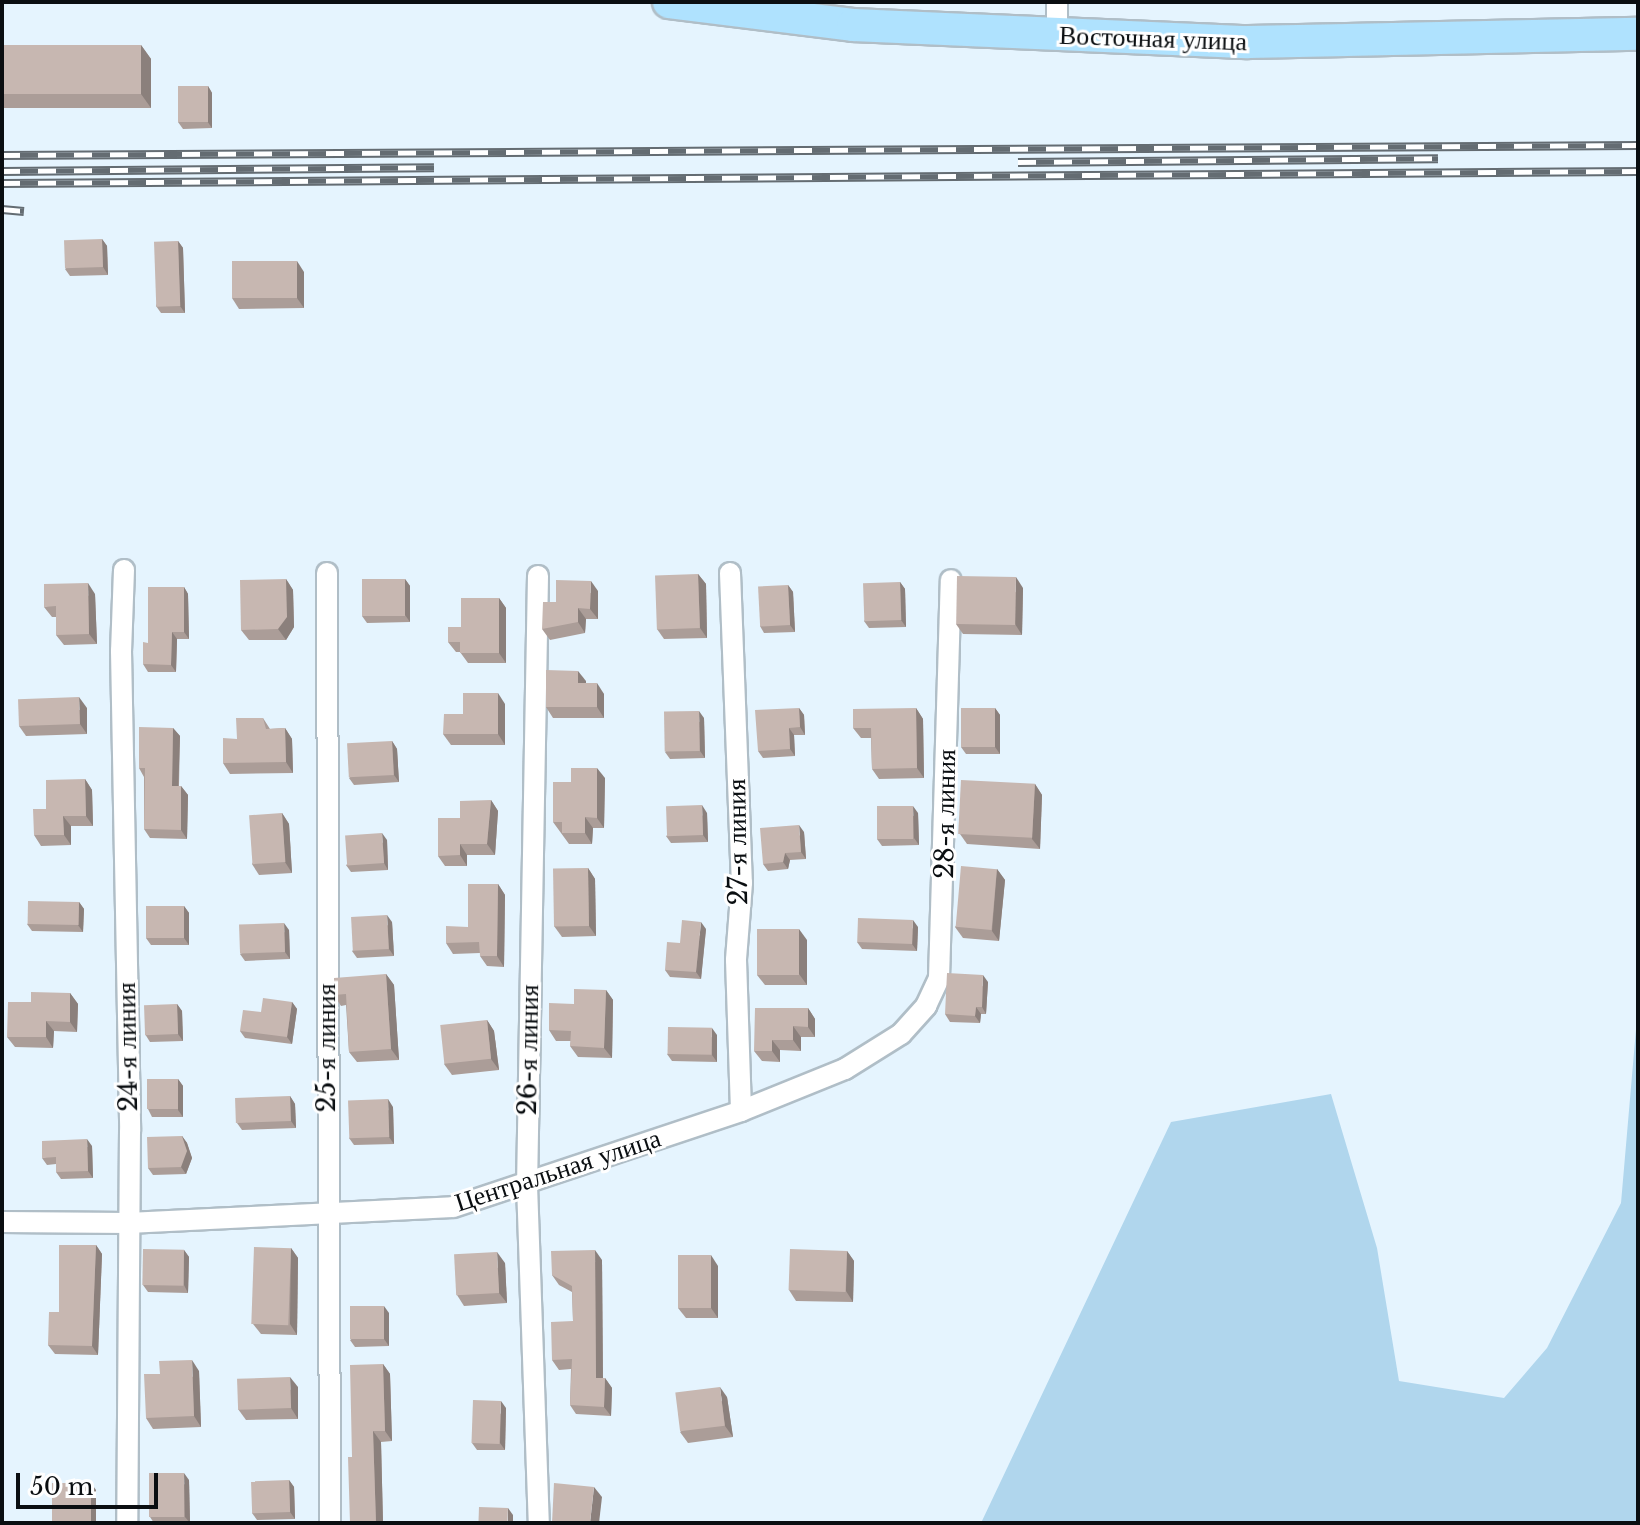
<!DOCTYPE html>
<html>
<head>
<meta charset="utf-8">
<style>
  body { margin:0 }
  #map { position:relative; width:1640px; height:1525px; overflow:hidden; background:#e5f4fe; font-family:"Libre Baskerville",serif }
  div>[style] { position:absolute }
  .green>* { inset:0; background:#b0d6ed }
  .roads { filter:drop-shadow(2px 0 #b0bec7) drop-shadow(-2px 0 #b0bec7) drop-shadow(0 2px #b0bec7) drop-shadow(0 -2px #b0bec7) }
  .street>* { height:20px; margin:-10px; padding:0 10px; transform-origin:10px; border-radius:10px; background:#fff }
  .primary>* { height:32px; margin:-16px; padding:0 16px; transform-origin:16px; border-radius:16px; background:#afe2fe }
  .rail>* { height:9px; margin-top:-4.5px; transform-origin:0; background:repeating-linear-gradient(90deg,#fff 0 18px,#646c72 0 36px); box-sizing:border-box; border-block:2px solid #646c72 }
  .wall>* { inset:0; background:#ab9d98 }
  .shaded-wall>* { inset:0; background:#8b807c }
  .building>* { inset:0; background:#c7b7b1; transform-origin:0 0 }
  span { translate:-50% -50%; white-space:nowrap; text-align:center; line-height:1.15; -webkit-text-stroke:6px #fff; paint-order:stroke }
  .street-label { font-size:26px; color:#0a0e11 }
  .frame { position:absolute; inset:0; border:4px solid #0a0e11; pointer-events:none }
  .scale { position:absolute; left:16px; top:1473px; width:142px; height:36px; box-sizing:border-box; border:4px solid #0a0e11; border-top:0; padding-left:10px; font-size:24px; line-height:28px; white-space:nowrap; color:#0a0e11; -webkit-text-stroke:6px #fff; paint-order:stroke }
</style>
</head>
<body>
<div id="map">
  <div class="green">
    <div style="clip-path:polygon(1638px 1006px,1638px 1523px,981px 1523px,1171px 1122px,1331px 1094px,1377px 1248px,1399px 1381px,1504px 1398px,1547px 1348px,1621px 1203px)"></div>
  </div>
  <div class="roads">
    <div class="street">
      <div style="left:1057px;top:2px;width:34px;rotate:90deg"></div>
      <div style="left:124px;top:570px;width:81px;rotate:92.1deg"></div>
      <div style="left:121px;top:651px;width:480px;rotate:88.9deg"></div>
      <div style="left:130px;top:1131px;width:392px;rotate:90.4deg"></div>
      <div style="left:327px;top:573px;width:950px;rotate:89.82deg"></div>
      <div style="left:730px;top:573px;width:310px;rotate:87.8deg"></div>
      <div style="left:742px;top:883px;width:77px;rotate:94.5deg"></div>
      <div style="left:736px;top:960px;width:151px;rotate:88.1deg"></div>
      <div style="left:538px;top:576px;width:609px;rotate:91.03deg"></div>
      <div style="left:527px;top:1185px;width:338px;rotate:88deg"></div>
      <div style="left:2px;top:1222px;width:126px;rotate:0.5deg"></div>
      <div style="left:128px;top:1223px;width:325px;rotate:-2.8deg"></div>
      <div style="left:453px;top:1207px;width:304px;rotate:-18.4deg"></div>
      <div style="left:741px;top:1111px;width:112px;rotate:-22deg"></div>
      <div style="left:845px;top:1069px;width:66px;rotate:-32deg"></div>
      <div style="left:901px;top:1034px;width:38px;rotate:-48deg"></div>
      <div style="left:926px;top:1006px;width:31px;rotate:-65deg"></div>
      <div style="left:939px;top:978px;width:398px;rotate:-88.3deg"></div>
    </div>
    <div class="primary">
      <div style="left:669px;top:2px;width:185px;rotate:7.1deg"></div>
      <div style="left:853px;top:25px;width:395px;rotate:2.5deg"></div>
      <div style="left:1248px;top:42px;width:390px;rotate:-1.2deg"></div>
    </div>
  </div>
  <div class="rail">
    <div style="left:2px;top:155px;width:1636px;rotate:-0.35deg"></div>
    <div style="left:1018px;top:162px;width:420px;rotate:-0.5deg"></div>
    <div style="left:2px;top:171px;width:432px;rotate:-0.5deg"></div>
    <div style="left:2px;top:183px;width:1636px;rotate:-0.42deg"></div>
    <div style="left:2px;top:209px;width:22px;rotate:5deg"></div>
  </div>
  <div class="wall">
    <div style="clip-path:polygon(141px 45px,151px 59px,151px 108px,2px 108px,2px 46px)"></div>
    <div style="clip-path:polygon(208px 86px,212px 93px,212px 128px,183px 129px,178px 122px)"></div>
    <div style="clip-path:polygon(102px 239px,107px 246px,108px 275px,70px 276px,65px 269px)"></div>
    <div style="clip-path:polygon(178px 241px,183px 248px,185px 313px,161px 313px,156px 306px)"></div>
    <div style="clip-path:polygon(304px 272px,304px 308px,239px 309px,232px 298px)"></div>
    <div style="clip-path:polygon(698px 574px,706px 584px,707px 638px,664px 639px,657px 629px)"></div>
    <div style="clip-path:polygon(286px 579px,293px 590px,294px 627px,286px 640px,249px 640px,241px 630px)"></div>
    <div style="clip-path:polygon(405px 579px,410px 586px,410px 622px,367px 623px,362px 616px)"></div>
    <div style="clip-path:polygon(900px 582px,905px 589px,906px 627px,869px 628px,864px 621px)"></div>
    <div style="clip-path:polygon(788px 585px,793px 592px,795px 632px,764px 633px,760px 626px)"></div>
    <div style="clip-path:polygon(184px 587px,188px 594px,189px 639px,177px 639px,176px 672px,148px 672px,143px 664px,148px 643px)"></div>
    <div style="clip-path:polygon(1023px 588px,1022px 635px,963px 634px,956px 624px)"></div>
    <div style="clip-path:polygon(598px 591px,598px 619px,586px 619px,585px 633px,550px 640px,542px 629px,556px 602px)"></div>
    <div style="clip-path:polygon(95px 594px,97px 644px,64px 645px,56px 635px,56px 617px,52px 617px,44px 607px)"></div>
    <div style="clip-path:polygon(499px 598px,506px 608px,506px 663px,468px 663px,460px 652px,456px 652px,448px 642px,461px 627px)"></div>
    <div style="clip-path:polygon(586px 681px,586px 683px,604px 694px,604px 718px,553px 718px,546px 707px)"></div>
    <div style="clip-path:polygon(505px 704px,505px 745px,451px 745px,443px 734px,463px 714px)"></div>
    <div style="clip-path:polygon(87px 708px,87px 734px,26px 736px,19px 726px)"></div>
    <div style="clip-path:polygon(799px 708px,804px 715px,805px 735px,794px 735px,795px 756px,763px 758px,758px 751px)"></div>
    <div style="clip-path:polygon(916px 708px,923px 719px,924px 778px,879px 779px,872px 769px,871px 738px,861px 738px,853px 728px)"></div>
    <div style="clip-path:polygon(995px 708px,1000px 715px,1000px 754px,966px 754px,961px 747px)"></div>
    <div style="clip-path:polygon(263px 718px,270px 729px,285px 728px,292px 739px,293px 773px,230px 774px,223px 763px,237px 739px)"></div>
    <div style="clip-path:polygon(704px 718px,705px 758px,670px 759px,665px 752px)"></div>
    <div style="clip-path:polygon(173px 728px,180px 736px,179px 786px,181px 786px,188px 795px,187px 839px,150px 838px,144px 829px,144px 777px,139px 768px)"></div>
    <div style="clip-path:polygon(392px 741px,397px 749px,399px 782px,354px 785px,349px 778px)"></div>
    <div style="clip-path:polygon(605px 778px,604px 828px,593px 828px,592px 844px,569px 844px,553px 822px,571px 782px)"></div>
    <div style="clip-path:polygon(85px 779px,92px 790px,93px 826px,71px 826px,71px 845px,41px 846px,34px 835px,46px 809px)"></div>
    <div style="clip-path:polygon(1035px 784px,1042px 795px,1040px 849px,967px 844px,960px 834px)"></div>
    <div style="clip-path:polygon(491px 800px,498px 811px,495px 855px,467px 855px,467px 866px,445px 866px,438px 856px,460px 818px)"></div>
    <div style="clip-path:polygon(282px 813px,289px 824px,292px 873px,259px 875px,252px 864px)"></div>
    <div style="clip-path:polygon(707px 813px,708px 842px,671px 843px,666px 836px)"></div>
    <div style="clip-path:polygon(918px 813px,919px 845px,882px 846px,877px 839px)"></div>
    <div style="clip-path:polygon(804px 832px,806px 859px,790px 860px,788px 869px,768px 871px,763px 864px)"></div>
    <div style="clip-path:polygon(387px 840px,388px 870px,351px 872px,346px 865px)"></div>
    <div style="clip-path:polygon(588px 868px,595px 879px,596px 936px,562px 937px,554px 926px)"></div>
    <div style="clip-path:polygon(997px 869px,1005px 880px,999px 941px,963px 938px,955px 927px)"></div>
    <div style="clip-path:polygon(498px 884px,505px 895px,504px 967px,487px 966px,480px 956px,480px 953px,453px 954px,446px 943px,468px 927px)"></div>
    <div style="clip-path:polygon(79px 902px,84px 909px,83px 932px,32px 931px,27px 924px)"></div>
    <div style="clip-path:polygon(184px 906px,189px 913px,189px 945px,151px 945px,146px 938px)"></div>
    <div style="clip-path:polygon(392px 922px,394px 956px,357px 958px,352px 951px)"></div>
    <div style="clip-path:polygon(918px 927px,917px 951px,862px 949px,857px 942px)"></div>
    <div style="clip-path:polygon(706px 929px,701px 979px,670px 977px,665px 970px)"></div>
    <div style="clip-path:polygon(289px 930px,290px 959px,245px 961px,240px 954px)"></div>
    <div style="clip-path:polygon(807px 940px,807px 985px,765px 985px,757px 975px)"></div>
    <div style="clip-path:polygon(386px 974px,394px 985px,399px 1060px,357px 1062px,349px 1052px,346px 1005px,341px 1006px,334px 995px)"></div>
    <div style="clip-path:polygon(988px 982px,986px 1014px,981px 1014px,980px 1023px,950px 1022px,945px 1014px)"></div>
    <div style="clip-path:polygon(606px 990px,613px 1000px,612px 1058px,578px 1057px,570px 1046px,571px 1041px,556px 1041px,549px 1030px,574px 1004px)"></div>
    <div style="clip-path:polygon(70px 993px,78px 1004px,77px 1032px,54px 1031px,53px 1048px,15px 1047px,7px 1037px,31px 1002px)"></div>
    <div style="clip-path:polygon(292px 1002px,297px 1009px,292px 1044px,245px 1038px,240px 1031px,261px 1012px)"></div>
    <div style="clip-path:polygon(177px 1004px,182px 1011px,183px 1041px,150px 1042px,145px 1034px)"></div>
    <div style="clip-path:polygon(808px 1008px,815px 1019px,815px 1037px,801px 1037px,801px 1051px,780px 1050px,780px 1062px,762px 1061px,754px 1051px)"></div>
    <div style="clip-path:polygon(487px 1020px,494px 1031px,499px 1070px,452px 1075px,444px 1064px)"></div>
    <div style="clip-path:polygon(717px 1035px,717px 1062px,672px 1061px,667px 1054px)"></div>
    <div style="clip-path:polygon(178px 1079px,183px 1086px,183px 1117px,152px 1117px,148px 1109px)"></div>
    <div style="clip-path:polygon(290px 1096px,295px 1104px,296px 1128px,242px 1130px,237px 1123px)"></div>
    <div style="clip-path:polygon(393px 1107px,394px 1144px,354px 1145px,349px 1138px)"></div>
    <div style="clip-path:polygon(182px 1136px,187px 1143px,192px 1158px,186px 1174px,153px 1175px,148px 1168px)"></div>
    <div style="clip-path:polygon(92px 1146px,93px 1178px,61px 1179px,56px 1172px,56px 1164px,47px 1165px,42px 1158px)"></div>
    <div style="clip-path:polygon(96px 1245px,102px 1254px,98px 1355px,55px 1354px,48px 1345px,59px 1312px)"></div>
    <div style="clip-path:polygon(291px 1248px,298px 1258px,297px 1335px,261px 1334px,253px 1324px)"></div>
    <div style="clip-path:polygon(184px 1250px,189px 1257px,188px 1293px,148px 1292px,143px 1285px)"></div>
    <div style="clip-path:polygon(847px 1251px,854px 1261px,853px 1302px,796px 1301px,789px 1290px)"></div>
    <div style="clip-path:polygon(602px 1260px,603px 1378px,605px 1378px,612px 1388px,611px 1416px,576px 1414px,570px 1405px,571px 1369px,559px 1370px,552px 1360px,573px 1321px,572px 1292px,559px 1285px,552px 1275px)"></div>
    <div style="clip-path:polygon(505px 1263px,507px 1303px,464px 1306px,457px 1295px)"></div>
    <div style="clip-path:polygon(718px 1266px,718px 1318px,686px 1318px,678px 1308px)"></div>
    <div style="clip-path:polygon(389px 1313px,389px 1346px,355px 1347px,350px 1340px)"></div>
    <div style="clip-path:polygon(383px 1364px,390px 1374px,392px 1441px,381px 1442px,383px 1523px,350px 1523px,352px 1457px)"></div>
    <div style="clip-path:polygon(199px 1371px,201px 1427px,153px 1429px,146px 1418px)"></div>
    <div style="clip-path:polygon(298px 1387px,298px 1419px,246px 1420px,238px 1409px)"></div>
    <div style="clip-path:polygon(727px 1397px,733px 1437px,688px 1443px,680px 1432px)"></div>
    <div style="clip-path:polygon(506px 1408px,505px 1450px,477px 1450px,472px 1443px)"></div>
    <div style="clip-path:polygon(189px 1480px,190px 1523px,154px 1523px,150px 1517px)"></div>
    <div style="clip-path:polygon(289px 1480px,294px 1487px,295px 1519px,257px 1520px,252px 1513px)"></div>
    <div style="clip-path:polygon(96px 1490px,96px 1523px,52px 1523px,52px 1522px)"></div>
  </div>
  <div class="shaded-wall">
    <div style="clip-path:polygon(141px 45px,151px 59px,151px 108px,141px 94px)"></div>
    <div style="clip-path:polygon(208px 86px,212px 93px,212px 128px,207px 121px)"></div>
    <div style="clip-path:polygon(102px 239px,107px 246px,108px 275px,103px 267px)"></div>
    <div style="clip-path:polygon(178px 241px,183px 248px,185px 313px,180px 306px)"></div>
    <div style="clip-path:polygon(297px 261px,304px 272px,304px 308px,297px 298px)"></div>
    <div style="clip-path:polygon(698px 574px,706px 584px,707px 638px,700px 628px)"></div>
    <div style="clip-path:polygon(1016px 577px,1023px 588px,1022px 635px,1015px 624px)"></div>
    <div style="clip-path:polygon(286px 579px,293px 590px,294px 627px,286px 640px,278px 629px)"></div>
    <div style="clip-path:polygon(405px 579px,410px 586px,410px 622px,405px 615px)"></div>
    <div style="clip-path:polygon(591px 581px,598px 591px,598px 619px,590px 609px)"></div>
    <div style="clip-path:polygon(900px 582px,905px 589px,906px 627px,901px 620px)"></div>
    <div style="clip-path:polygon(88px 583px,95px 594px,97px 644px,89px 634px)"></div>
    <div style="clip-path:polygon(788px 585px,793px 592px,795px 632px,790px 625px)"></div>
    <div style="clip-path:polygon(184px 587px,188px 594px,189px 639px,184px 632px)"></div>
    <div style="clip-path:polygon(499px 598px,506px 608px,506px 663px,499px 653px)"></div>
    <div style="clip-path:polygon(578px 608px,586px 619px,585px 633px,578px 622px)"></div>
    <div style="clip-path:polygon(172px 632px,177px 639px,176px 672px,171px 665px)"></div>
    <div style="clip-path:polygon(578px 671px,586px 681px,586px 693px,578px 683px)"></div>
    <div style="clip-path:polygon(597px 683px,604px 694px,604px 718px,597px 707px)"></div>
    <div style="clip-path:polygon(498px 693px,505px 704px,505px 745px,498px 734px)"></div>
    <div style="clip-path:polygon(79px 697px,87px 708px,87px 734px,80px 724px)"></div>
    <div style="clip-path:polygon(799px 708px,804px 715px,805px 735px,800px 727px)"></div>
    <div style="clip-path:polygon(916px 708px,923px 719px,924px 778px,917px 768px)"></div>
    <div style="clip-path:polygon(995px 708px,1000px 715px,1000px 754px,995px 747px)"></div>
    <div style="clip-path:polygon(699px 711px,704px 718px,705px 758px,700px 751px)"></div>
    <div style="clip-path:polygon(173px 728px,180px 736px,178px 795px,172px 786px)"></div>
    <div style="clip-path:polygon(285px 728px,292px 739px,293px 773px,286px 762px)"></div>
    <div style="clip-path:polygon(789px 728px,794px 735px,795px 756px,790px 749px)"></div>
    <div style="clip-path:polygon(392px 741px,397px 749px,399px 782px,394px 775px)"></div>
    <div style="clip-path:polygon(597px 768px,605px 778px,604px 828px,597px 818px)"></div>
    <div style="clip-path:polygon(85px 779px,92px 790px,93px 826px,86px 816px)"></div>
    <div style="clip-path:polygon(1035px 784px,1042px 795px,1040px 849px,1032px 839px)"></div>
    <div style="clip-path:polygon(181px 786px,188px 795px,187px 839px,181px 830px)"></div>
    <div style="clip-path:polygon(491px 800px,498px 811px,495px 855px,487px 844px)"></div>
    <div style="clip-path:polygon(702px 805px,707px 813px,708px 842px,703px 835px)"></div>
    <div style="clip-path:polygon(913px 806px,918px 813px,919px 845px,914px 838px)"></div>
    <div style="clip-path:polygon(282px 813px,289px 824px,292px 873px,285px 862px)"></div>
    <div style="clip-path:polygon(63px 816px,71px 826px,71px 845px,64px 835px)"></div>
    <div style="clip-path:polygon(585px 817px,593px 828px,592px 844px,585px 833px)"></div>
    <div style="clip-path:polygon(799px 825px,804px 832px,806px 859px,801px 852px)"></div>
    <div style="clip-path:polygon(382px 833px,387px 840px,388px 870px,384px 863px)"></div>
    <div style="clip-path:polygon(460px 844px,467px 855px,467px 866px,460px 855px)"></div>
    <div style="clip-path:polygon(785px 853px,790px 860px,788px 869px,783px 862px)"></div>
    <div style="clip-path:polygon(588px 868px,595px 879px,596px 936px,589px 926px)"></div>
    <div style="clip-path:polygon(997px 869px,1005px 880px,999px 941px,992px 931px)"></div>
    <div style="clip-path:polygon(498px 884px,505px 895px,504px 967px,497px 956px)"></div>
    <div style="clip-path:polygon(79px 902px,84px 909px,83px 932px,78px 925px)"></div>
    <div style="clip-path:polygon(184px 906px,189px 913px,189px 945px,184px 938px)"></div>
    <div style="clip-path:polygon(387px 915px,392px 922px,394px 956px,389px 949px)"></div>
    <div style="clip-path:polygon(913px 920px,918px 927px,917px 951px,912px 944px)"></div>
    <div style="clip-path:polygon(701px 922px,706px 929px,701px 979px,696px 972px)"></div>
    <div style="clip-path:polygon(284px 923px,289px 930px,290px 959px,285px 952px)"></div>
    <div style="clip-path:polygon(799px 929px,807px 940px,807px 985px,799px 974px)"></div>
    <div style="clip-path:polygon(386px 974px,394px 985px,399px 1060px,391px 1049px)"></div>
    <div style="clip-path:polygon(983px 975px,988px 982px,986px 1014px,982px 1007px)"></div>
    <div style="clip-path:polygon(606px 990px,613px 1000px,612px 1058px,604px 1048px)"></div>
    <div style="clip-path:polygon(70px 993px,78px 1004px,77px 1032px,70px 1022px)"></div>
    <div style="clip-path:polygon(292px 1002px,297px 1009px,292px 1044px,287px 1037px)"></div>
    <div style="clip-path:polygon(177px 1004px,182px 1011px,183px 1041px,178px 1034px)"></div>
    <div style="clip-path:polygon(976px 1007px,981px 1014px,980px 1023px,975px 1016px)"></div>
    <div style="clip-path:polygon(808px 1008px,815px 1019px,815px 1037px,808px 1027px)"></div>
    <div style="clip-path:polygon(487px 1020px,494px 1031px,499px 1070px,491px 1059px)"></div>
    <div style="clip-path:polygon(46px 1021px,54px 1031px,53px 1048px,46px 1037px)"></div>
    <div style="clip-path:polygon(793px 1026px,801px 1037px,801px 1051px,793px 1040px)"></div>
    <div style="clip-path:polygon(712px 1028px,717px 1035px,717px 1062px,712px 1055px)"></div>
    <div style="clip-path:polygon(772px 1040px,780px 1050px,780px 1062px,772px 1051px)"></div>
    <div style="clip-path:polygon(178px 1079px,183px 1086px,183px 1117px,178px 1110px)"></div>
    <div style="clip-path:polygon(290px 1096px,295px 1104px,296px 1128px,291px 1121px)"></div>
    <div style="clip-path:polygon(388px 1099px,393px 1107px,394px 1144px,389px 1137px)"></div>
    <div style="clip-path:polygon(182px 1136px,187px 1143px,192px 1158px,186px 1174px,181px 1167px)"></div>
    <div style="clip-path:polygon(87px 1139px,92px 1146px,93px 1178px,88px 1171px)"></div>
    <div style="clip-path:polygon(96px 1245px,102px 1254px,98px 1355px,92px 1346px)"></div>
    <div style="clip-path:polygon(291px 1248px,298px 1258px,297px 1335px,290px 1324px)"></div>
    <div style="clip-path:polygon(184px 1250px,189px 1257px,188px 1293px,184px 1285px)"></div>
    <div style="clip-path:polygon(595px 1250px,602px 1260px,603px 1388px,596px 1378px)"></div>
    <div style="clip-path:polygon(847px 1251px,854px 1261px,853px 1302px,846px 1291px)"></div>
    <div style="clip-path:polygon(497px 1252px,505px 1263px,507px 1303px,499px 1293px)"></div>
    <div style="clip-path:polygon(711px 1255px,718px 1266px,718px 1318px,711px 1308px)"></div>
    <div style="clip-path:polygon(384px 1306px,389px 1313px,389px 1346px,384px 1339px)"></div>
    <div style="clip-path:polygon(192px 1360px,199px 1371px,201px 1427px,194px 1416px)"></div>
    <div style="clip-path:polygon(383px 1364px,390px 1374px,392px 1441px,385px 1431px)"></div>
    <div style="clip-path:polygon(290px 1377px,298px 1387px,298px 1419px,291px 1408px)"></div>
    <div style="clip-path:polygon(605px 1378px,612px 1388px,611px 1416px,604px 1407px)"></div>
    <div style="clip-path:polygon(720px 1387px,727px 1397px,733px 1437px,725px 1426px)"></div>
    <div style="clip-path:polygon(501px 1401px,506px 1408px,505px 1450px,500px 1443px)"></div>
    <div style="clip-path:polygon(373px 1431px,381px 1442px,383px 1523px,376px 1523px)"></div>
    <div style="clip-path:polygon(184px 1473px,189px 1480px,190px 1523px,185px 1517px)"></div>
    <div style="clip-path:polygon(289px 1480px,294px 1487px,295px 1519px,290px 1512px)"></div>
    <div style="clip-path:polygon(91px 1483px,96px 1490px,96px 1523px,91px 1522px)"></div>
    <div style="clip-path:polygon(594px 1487px,602px 1497px,599px 1523px,590px 1523px)"></div>
    <div style="clip-path:polygon(508px 1508px,513px 1515px,513px 1523px,508px 1523px)"></div>
  </div>
  <div class="building">
    <div style="left:141px;top:45px;width:49px;height:139px;rotate:90deg"></div>
    <div style="left:178px;top:86px;width:30px;height:36px"></div>
    <div style="left:102px;top:239px;width:28px;height:38px;rotate:88deg"></div>
    <div style="left:178px;top:241px;width:65px;height:24px;rotate:88deg"></div>
    <div style="left:232px;top:261px;width:65px;height:37px"></div>
    <div style="left:698px;top:574px;width:54px;height:43px;rotate:88deg"></div>
    <div style="left:957px;top:576px;width:59px;height:48px;rotate:1deg"></div>
    <div style="clip-path:polygon(286px 579px,287px 617px,278px 629px,241px 630px,240px 580px)"></div>
    <div style="left:362px;top:579px;width:43px;height:37px"></div>
    <div style="clip-path:polygon(556px 580px,591px 581px,590px 609px,578px 608px,578px 622px,542px 629px,543px 602px,556px 602px)"></div>
    <div style="left:900px;top:582px;width:38px;height:37px;rotate:88deg"></div>
    <div style="clip-path:polygon(88px 583px,89px 634px,56px 635px,56px 606px,44px 607px,44px 584px)"></div>
    <div style="left:788px;top:585px;width:40px;height:30px;rotate:87deg"></div>
    <div style="clip-path:polygon(148px 587px,184px 587px,184px 632px,172px 632px,171px 665px,143px 664px,143px 642px,148px 643px)"></div>
    <div style="clip-path:polygon(461px 598px,499px 598px,499px 653px,460px 653px,460px 642px,448px 642px,448px 627px,461px 627px)"></div>
    <div style="clip-path:polygon(546px 670px,578px 671px,578px 683px,597px 683px,597px 707px,546px 707px)"></div>
    <div style="clip-path:polygon(463px 693px,498px 693px,498px 734px,443px 734px,444px 714px,463px 714px)"></div>
    <div style="left:79px;top:697px;width:27px;height:61px;rotate:88deg"></div>
    <div style="clip-path:polygon(799px 708px,800px 727px,789px 728px,790px 749px,758px 751px,755px 710px)"></div>
    <div style="clip-path:polygon(916px 708px,917px 768px,872px 769px,871px 728px,853px 728px,853px 709px)"></div>
    <div style="left:961px;top:708px;width:34px;height:39px"></div>
    <div style="left:699px;top:711px;width:40px;height:35px;rotate:89deg"></div>
    <div style="clip-path:polygon(236px 718px,263px 718px,266px 729px,285px 728px,286px 762px,223px 763px,223px 738px,237px 739px)"></div>
    <div style="clip-path:polygon(139px 727px,173px 728px,172px 786px,181px 786px,181px 830px,144px 829px,145px 768px,139px 768px)"></div>
    <div style="left:392px;top:741px;width:34px;height:45px;rotate:87deg"></div>
    <div style="clip-path:polygon(571px 768px,597px 768px,597px 818px,585px 817px,585px 833px,562px 833px,562px 822px,553px 822px,553px 782px,571px 782px)"></div>
    <div style="clip-path:polygon(85px 779px,86px 816px,63px 816px,64px 835px,34px 835px,33px 809px,46px 809px,46px 780px)"></div>
    <div style="left:961px;top:780px;width:74px;height:54px;rotate:3deg"></div>
    <div style="clip-path:polygon(491px 800px,487px 844px,460px 844px,460px 855px,438px 856px,438px 818px,460px 818px,460px 801px)"></div>
    <div style="left:702px;top:805px;width:30px;height:36px;rotate:88deg"></div>
    <div style="left:877px;top:806px;width:36px;height:33px"></div>
    <div style="left:282px;top:813px;width:49px;height:33px;rotate:86deg"></div>
    <div style="clip-path:polygon(799px 825px,801px 852px,785px 853px,783px 862px,763px 864px,760px 828px)"></div>
    <div style="left:382px;top:833px;width:30px;height:37px;rotate:86deg"></div>
    <div style="left:961px;top:866px;width:36px;height:61px;rotate:5deg"></div>
    <div style="left:588px;top:868px;width:58px;height:35px;rotate:89deg"></div>
    <div style="clip-path:polygon(468px 884px,498px 884px,497px 956px,480px 956px,479px 942px,446px 943px,446px 926px,468px 927px)"></div>
    <div style="left:28px;top:901px;width:51px;height:23px;rotate:1deg"></div>
    <div style="left:146px;top:906px;width:38px;height:32px"></div>
    <div style="left:387px;top:915px;width:34px;height:36px;rotate:87deg"></div>
    <div style="left:858px;top:918px;width:55px;height:24px;rotate:2deg"></div>
    <div style="clip-path:polygon(682px 920px,701px 922px,696px 972px,665px 970px,667px 942px,680px 943px)"></div>
    <div style="left:284px;top:923px;width:29px;height:45px;rotate:88deg"></div>
    <div style="left:757px;top:929px;width:42px;height:46px"></div>
    <div style="clip-path:polygon(947px 973px,983px 975px,982px 1007px,976px 1007px,975px 1016px,945px 1014px)"></div>
    <div style="clip-path:polygon(386px 974px,391px 1049px,349px 1052px,346px 994px,334px 995px,334px 978px)"></div>
    <div style="clip-path:polygon(574px 989px,606px 990px,604px 1048px,570px 1046px,571px 1031px,549px 1030px,549px 1003px,574px 1004px)"></div>
    <div style="clip-path:polygon(31px 992px,70px 993px,70px 1022px,46px 1021px,46px 1037px,7px 1037px,8px 1002px,31px 1002px)"></div>
    <div style="clip-path:polygon(263px 998px,292px 1002px,287px 1037px,240px 1031px,243px 1010px,261px 1012px)"></div>
    <div style="left:177px;top:1004px;width:30px;height:33px;rotate:88deg"></div>
    <div style="clip-path:polygon(755px 1008px,808px 1008px,808px 1027px,793px 1026px,793px 1040px,772px 1040px,772px 1051px,754px 1051px)"></div>
    <div style="left:487px;top:1020px;width:39px;height:47px;rotate:84deg"></div>
    <div style="left:668px;top:1027px;width:44px;height:27px;rotate:1deg"></div>
    <div style="left:147px;top:1079px;width:31px;height:30px"></div>
    <div style="left:290px;top:1096px;width:25px;height:55px;rotate:88deg"></div>
    <div style="left:388px;top:1099px;width:38px;height:40px;rotate:88deg"></div>
    <div style="clip-path:polygon(182px 1136px,187px 1151px,181px 1167px,148px 1168px,147px 1137px)"></div>
    <div style="clip-path:polygon(87px 1139px,88px 1171px,56px 1172px,56px 1157px,42px 1158px,42px 1141px)"></div>
    <div style="clip-path:polygon(59px 1245px,96px 1245px,92px 1346px,48px 1345px,49px 1312px,59px 1312px)"></div>
    <div style="left:254px;top:1247px;width:37px;height:77px;rotate:2deg"></div>
    <div style="left:143px;top:1249px;width:41px;height:36px;rotate:1deg"></div>
    <div style="left:790px;top:1249px;width:57px;height:41px;rotate:2deg"></div>
    <div style="clip-path:polygon(595px 1250px,596px 1378px,605px 1378px,604px 1407px,570px 1405px,572px 1359px,552px 1360px,551px 1322px,573px 1321px,572px 1286px,552px 1275px,551px 1251px)"></div>
    <div style="left:497px;top:1252px;width:41px;height:43px;rotate:87deg"></div>
    <div style="left:678px;top:1255px;width:33px;height:53px"></div>
    <div style="left:384px;top:1306px;width:33px;height:34px;rotate:90deg"></div>
    <div style="clip-path:polygon(192px 1360px,194px 1416px,146px 1418px,144px 1374px,160px 1374px,159px 1361px)"></div>
    <div style="clip-path:polygon(383px 1364px,385px 1431px,373px 1431px,376px 1523px,350px 1523px,348px 1457px,352px 1457px,350px 1365px)"></div>
    <div style="left:290px;top:1377px;width:31px;height:53px;rotate:88deg"></div>
    <div style="left:720px;top:1387px;width:39px;height:45px;rotate:83deg"></div>
    <div style="left:473px;top:1400px;width:28px;height:43px;rotate:2deg"></div>
    <div style="left:149px;top:1473px;width:35px;height:44px"></div>
    <div style="left:289px;top:1480px;width:32px;height:38px;rotate:88deg"></div>
    <div style="left:52px;top:1483px;width:39px;height:39px"></div>
    <div style="clip-path:polygon(554px 1483px,594px 1487px,590px 1523px,552px 1523px)"></div>
    <div style="left:479px;top:1507px;width:29px;height:16px;rotate:2deg"></div>
  </div>
  <div class="street-label">
    <span style="left:1153px;top:39px;rotate:2deg">Восточная улица</span>
    <span style="left:946px;top:814px;rotate:-89deg">28-я линия</span>
    <span style="left:738px;top:842px;rotate:-91deg">27-я линия</span>
    <span style="left:128px;top:1047px;rotate:-91deg">24-я линия</span>
    <span style="left:327px;top:1048px;rotate:-90deg">25-я линия</span>
    <span style="left:529px;top:1050px;rotate:-89deg">26-я линия</span>
    <span style="left:558px;top:1171px;rotate:-18deg">Центральная улица</span>
  </div>
  <div class="frame"></div>
  <div class="scale">50 m</div>
</div>
</body>
</html>
